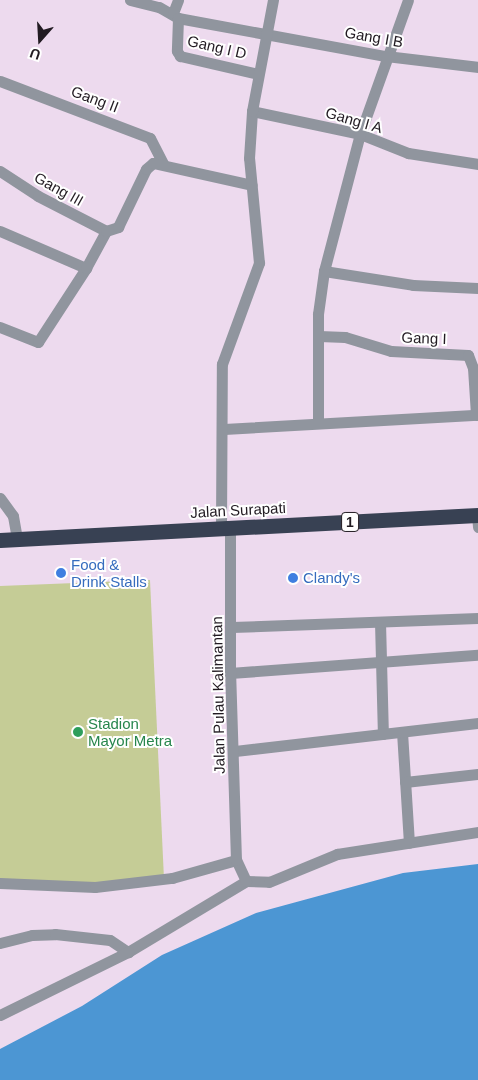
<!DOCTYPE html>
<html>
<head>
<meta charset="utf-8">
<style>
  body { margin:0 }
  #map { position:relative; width:478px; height:1080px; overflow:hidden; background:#eddaee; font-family:Helvetica,sans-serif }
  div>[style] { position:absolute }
  .green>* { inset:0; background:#c5cc96 }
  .water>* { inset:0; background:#4c96d3 }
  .street>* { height:11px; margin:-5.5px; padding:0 5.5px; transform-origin:5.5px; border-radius:5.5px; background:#90959e }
  .highway>* { height:15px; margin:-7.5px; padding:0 7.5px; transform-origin:7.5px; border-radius:7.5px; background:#384153 }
  .dots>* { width:14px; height:14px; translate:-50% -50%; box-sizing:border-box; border:2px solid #fff; border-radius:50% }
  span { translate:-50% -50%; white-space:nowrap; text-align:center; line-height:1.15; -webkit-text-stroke:4px #fff; paint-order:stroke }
  .shield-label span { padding:1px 4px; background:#fff; border:1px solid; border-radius:4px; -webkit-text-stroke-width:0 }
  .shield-label { font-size:14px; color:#221b22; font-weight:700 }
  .street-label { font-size:15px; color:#221b22 }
  .shop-label { font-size:15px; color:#366cbe }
  .left { translate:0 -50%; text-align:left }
  .leisure-label { font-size:15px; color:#27864d }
  .north { position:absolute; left:15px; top:15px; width:50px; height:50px; -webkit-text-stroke:4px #fff; paint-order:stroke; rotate:199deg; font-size:14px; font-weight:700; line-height:20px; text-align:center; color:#221b22 }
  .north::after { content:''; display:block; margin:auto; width:18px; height:22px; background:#221b22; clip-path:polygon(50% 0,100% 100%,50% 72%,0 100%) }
</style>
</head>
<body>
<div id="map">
  <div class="green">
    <div style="clip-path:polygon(150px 580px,164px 879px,82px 884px,0 882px,0 586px)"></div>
  </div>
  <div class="water">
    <div style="clip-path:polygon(478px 864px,478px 1080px,0 1080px,0 1049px,82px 1006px,162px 955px,256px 913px,403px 873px)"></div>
  </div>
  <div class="street">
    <div style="left:130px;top:0;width:30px;rotate:14deg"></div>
    <div style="left:159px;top:7px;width:22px;rotate:30deg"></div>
    <div style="left:178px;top:18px;width:211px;rotate:10.4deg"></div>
    <div style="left:386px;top:56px;width:93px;rotate:6.8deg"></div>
    <div style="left:173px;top:13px;width:14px;rotate:-69deg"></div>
    <div style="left:178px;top:18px;width:33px;rotate:92deg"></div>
    <div style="left:177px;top:51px;width:6px;rotate:59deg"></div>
    <div style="left:180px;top:56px;width:80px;rotate:13deg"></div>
    <div style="left:0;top:81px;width:160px;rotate:20.8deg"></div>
    <div style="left:150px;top:138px;width:29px;rotate:63deg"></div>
    <div style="left:252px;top:111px;width:110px;rotate:12deg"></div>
    <div style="left:360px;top:134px;width:52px;rotate:21.6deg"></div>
    <div style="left:408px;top:153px;width:71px;rotate:8.9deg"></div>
    <div style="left:0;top:171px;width:45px;rotate:33.3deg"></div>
    <div style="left:38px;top:196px;width:76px;rotate:27.2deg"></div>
    <div style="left:0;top:231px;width:94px;rotate:23.3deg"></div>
    <div style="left:324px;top:271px;width:90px;rotate:8.9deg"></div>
    <div style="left:413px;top:285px;width:65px;rotate:2.6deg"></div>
    <div style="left:0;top:327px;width:41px;rotate:21.5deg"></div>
    <div style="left:38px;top:342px;width:88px;rotate:-57deg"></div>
    <div style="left:86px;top:268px;width:42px;rotate:-61.6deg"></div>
    <div style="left:106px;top:231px;width:13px;rotate:-18deg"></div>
    <div style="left:118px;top:227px;width:64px;rotate:-64.2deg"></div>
    <div style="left:146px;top:169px;width:9px;rotate:-41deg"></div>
    <div style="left:153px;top:163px;width:101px;rotate:12.5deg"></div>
    <div style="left:319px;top:336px;width:26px;rotate:2deg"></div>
    <div style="left:345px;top:337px;width:48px;rotate:16.9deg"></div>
    <div style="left:391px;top:351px;width:77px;rotate:3deg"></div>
    <div style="left:468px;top:355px;width:14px;rotate:69deg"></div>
    <div style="left:473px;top:368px;width:47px;rotate:86.3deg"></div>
    <div style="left:318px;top:422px;width:108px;rotate:-90deg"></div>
    <div style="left:318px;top:314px;width:43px;rotate:-82.1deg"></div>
    <div style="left:324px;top:271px;width:142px;rotate:-75.3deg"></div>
    <div style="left:360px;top:134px;width:142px;rotate:-70.3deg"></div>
    <div style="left:224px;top:429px;width:254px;rotate:-3.2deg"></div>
    <div style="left:0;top:498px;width:22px;rotate:54deg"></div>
    <div style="left:13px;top:516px;width:23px;rotate:80deg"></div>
    <div style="left:477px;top:515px;width:12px;rotate:85deg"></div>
    <div style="left:221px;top:529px;width:165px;rotate:-89.7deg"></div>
    <div style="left:222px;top:364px;width:108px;rotate:-69.9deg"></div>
    <div style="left:259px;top:263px;width:105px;rotate:-95.4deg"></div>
    <div style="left:249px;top:158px;width:47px;rotate:-86.3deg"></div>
    <div style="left:252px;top:111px;width:113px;rotate:-79.3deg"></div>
    <div style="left:380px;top:622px;width:112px;rotate:88.5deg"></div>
    <div style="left:232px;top:627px;width:246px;rotate:-2.1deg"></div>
    <div style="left:230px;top:673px;width:249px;rotate:-4.2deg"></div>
    <div style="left:402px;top:732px;width:111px;rotate:86.4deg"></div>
    <div style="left:235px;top:751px;width:245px;rotate:-6.6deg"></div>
    <div style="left:405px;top:782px;width:73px;rotate:-6.3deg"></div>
    <div style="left:246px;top:881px;width:23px;rotate:2deg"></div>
    <div style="left:269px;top:882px;width:74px;rotate:-22.4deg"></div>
    <div style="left:337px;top:854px;width:143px;rotate:-8.9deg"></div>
    <div style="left:0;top:883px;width:95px;rotate:2.4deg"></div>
    <div style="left:95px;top:887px;width:78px;rotate:-6.7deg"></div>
    <div style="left:172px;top:878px;width:66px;rotate:-15.7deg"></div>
    <div style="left:0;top:943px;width:33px;rotate:-14deg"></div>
    <div style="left:32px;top:935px;width:23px;rotate:-2deg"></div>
    <div style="left:55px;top:934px;width:55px;rotate:6.2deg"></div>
    <div style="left:110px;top:940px;width:22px;rotate:34deg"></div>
    <div style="left:128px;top:952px;width:138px;rotate:-31deg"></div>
    <div style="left:246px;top:881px;width:23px;rotate:-115deg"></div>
    <div style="left:236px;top:860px;width:187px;rotate:-91.8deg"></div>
    <div style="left:230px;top:673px;width:145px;rotate:-90deg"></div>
    <div style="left:0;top:1015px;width:143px;rotate:-26.2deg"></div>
  </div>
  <div class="highway">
    <div style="left:0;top:540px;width:479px;rotate:-3deg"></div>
  </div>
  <div class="dots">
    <div style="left:61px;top:573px;background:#3f7fe0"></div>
    <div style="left:293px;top:578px;background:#3f7fe0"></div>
    <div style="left:78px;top:732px;background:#2e9e5b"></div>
  </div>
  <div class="shield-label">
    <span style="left:350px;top:522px">1</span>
  </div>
  <div class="street-label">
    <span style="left:374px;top:37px;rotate:10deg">Gang I B</span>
    <span style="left:217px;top:47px;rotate:13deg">Gang I D</span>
    <span style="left:95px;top:99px;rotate:21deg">Gang II</span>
    <span style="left:354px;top:120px;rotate:16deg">Gang I A</span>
    <span style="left:59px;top:189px;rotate:29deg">Gang III</span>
    <span style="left:424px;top:338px;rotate:2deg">Gang I</span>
    <span style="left:238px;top:510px;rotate:-3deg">Jalan Surapati</span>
    <span style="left:218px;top:695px;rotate:-91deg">Jalan Pulau Kalimantan</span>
  </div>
  <div class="shop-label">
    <span class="left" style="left:71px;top:573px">Food &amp;<br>Drink Stalls</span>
    <span class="left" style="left:303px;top:578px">Clandy's</span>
  </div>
  <div class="leisure-label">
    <span class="left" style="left:88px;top:732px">Stadion<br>Mayor Metra</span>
  </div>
  <div class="north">U</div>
</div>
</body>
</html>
